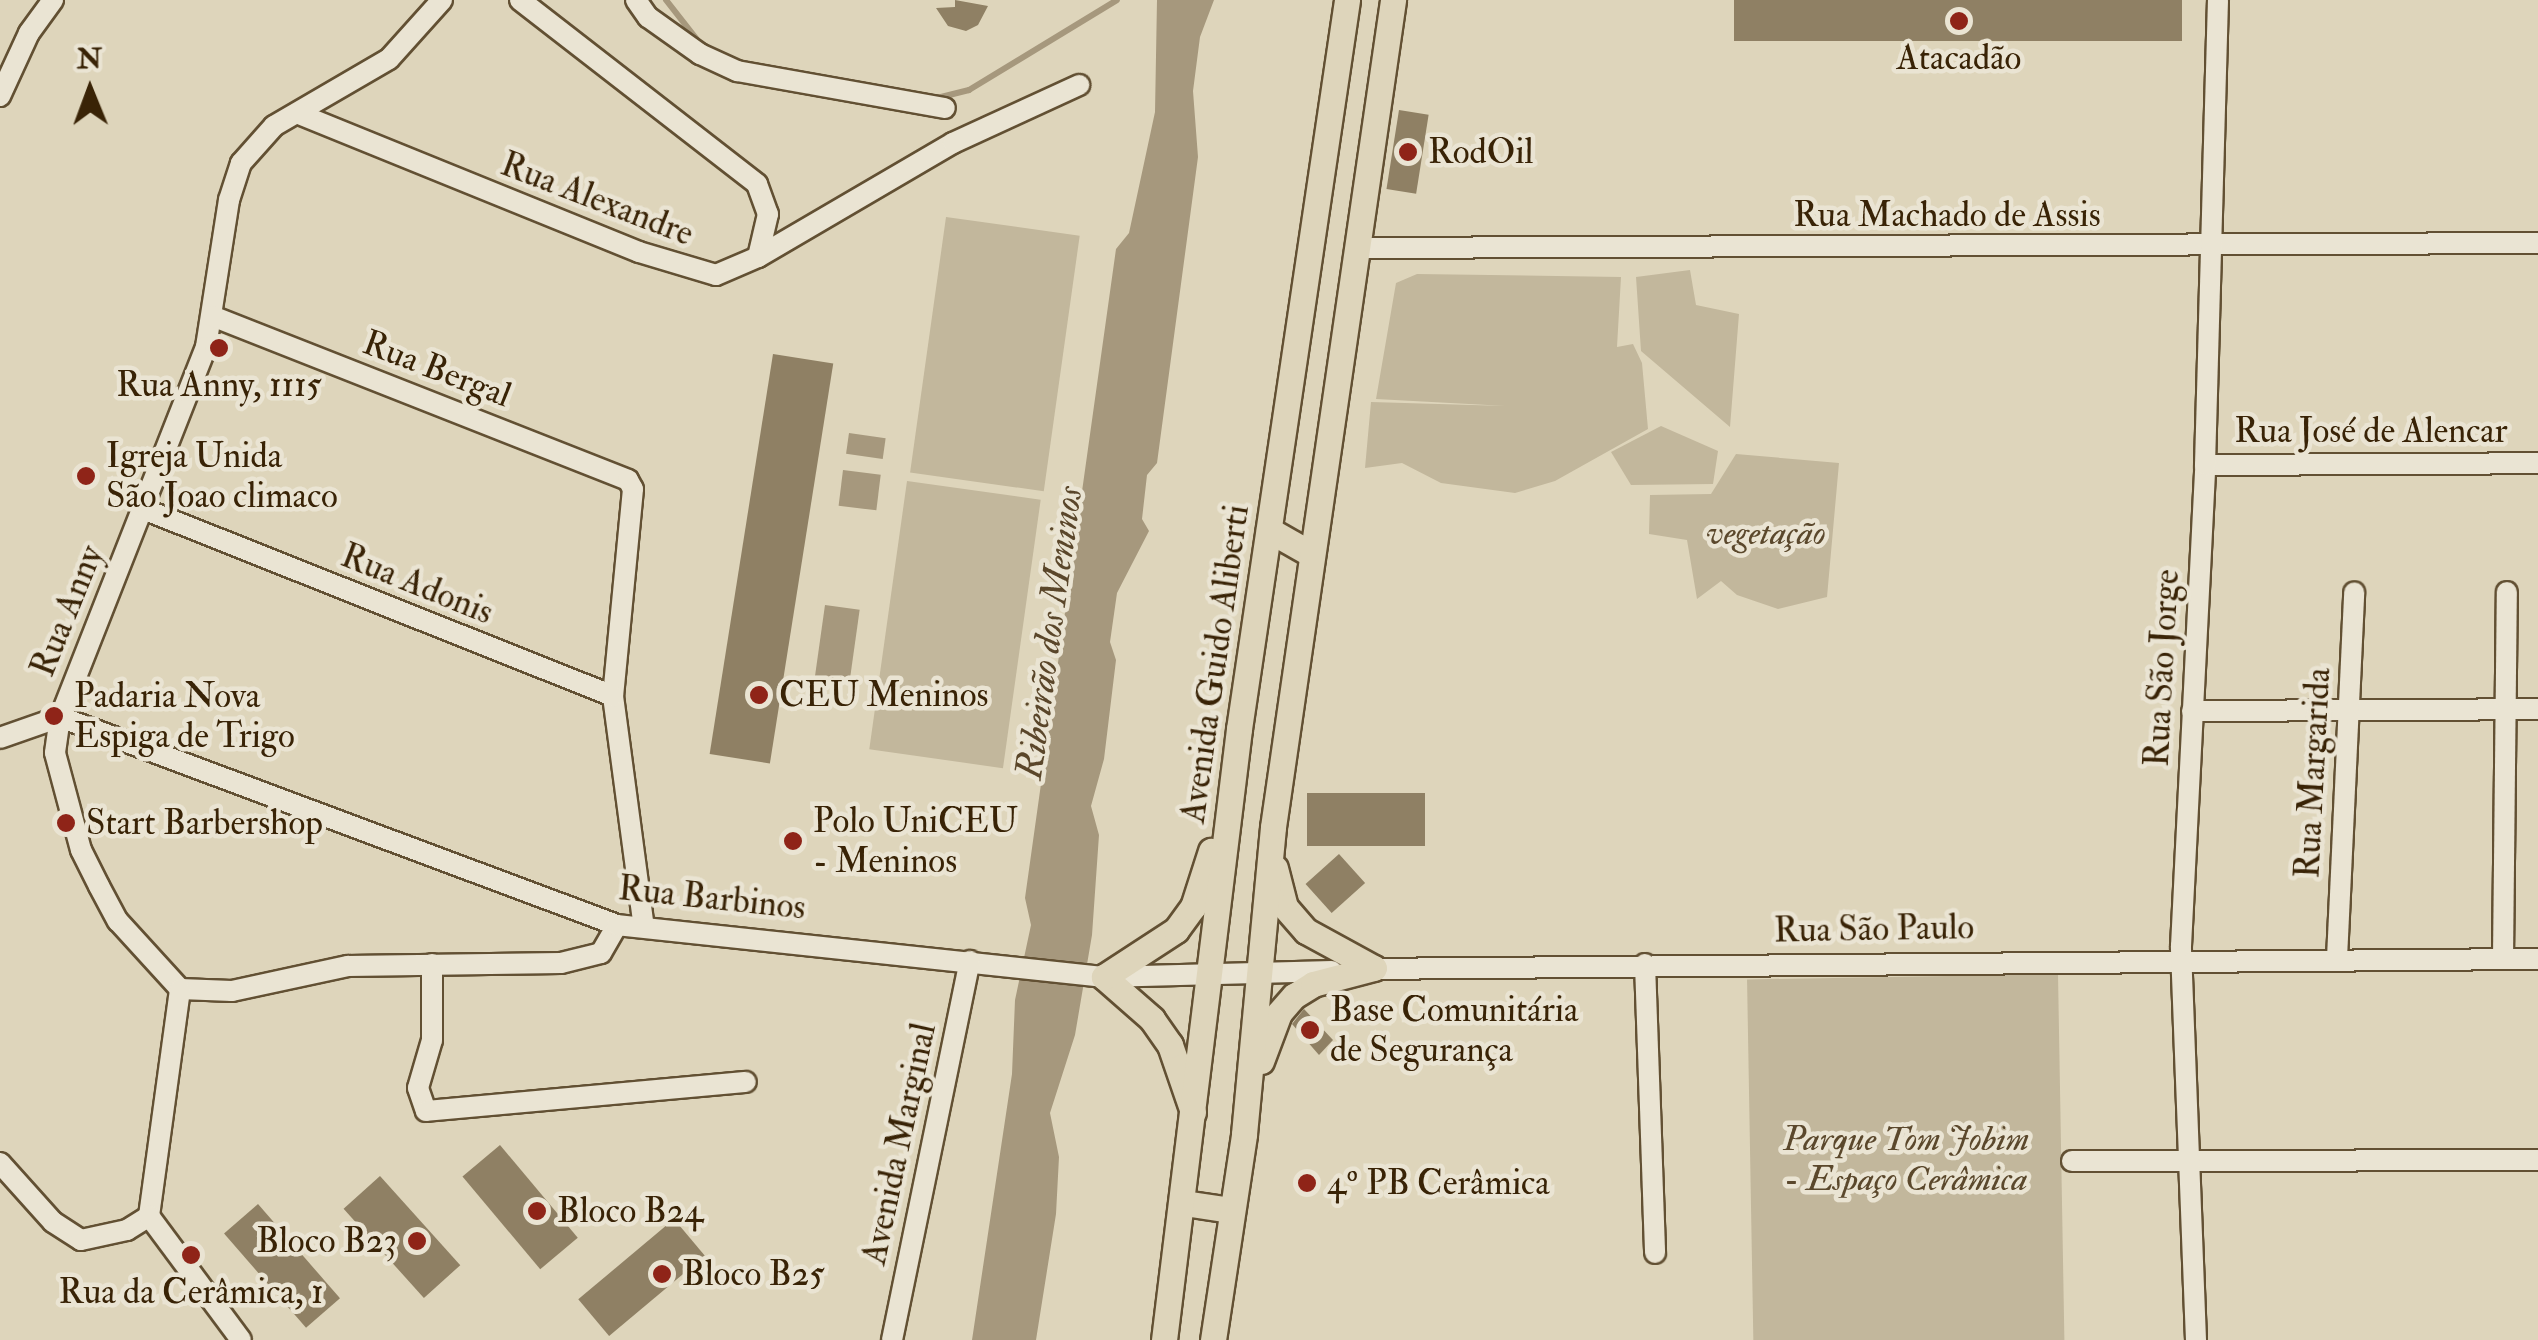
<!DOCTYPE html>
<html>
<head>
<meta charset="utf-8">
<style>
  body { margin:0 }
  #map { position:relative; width:2538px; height:1340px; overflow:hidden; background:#ded5bb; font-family:"IM FELL Double Pica",serif }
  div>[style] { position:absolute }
  .green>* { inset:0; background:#c2b79c; transform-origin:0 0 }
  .water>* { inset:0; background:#a6987d; transform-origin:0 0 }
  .stream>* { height:6px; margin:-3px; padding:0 3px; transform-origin:3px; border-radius:3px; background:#a6987d }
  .building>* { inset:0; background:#8f8064; transform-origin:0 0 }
  .roads { filter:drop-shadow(2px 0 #625033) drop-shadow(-2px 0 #625033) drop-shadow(0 2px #625033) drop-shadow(0 -2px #625033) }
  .minor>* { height:20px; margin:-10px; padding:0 10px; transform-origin:10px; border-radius:10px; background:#eae4d3 }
  .major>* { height:25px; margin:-12.5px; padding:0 12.5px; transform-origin:12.5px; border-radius:12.5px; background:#ded5bb }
  .dots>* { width:28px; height:28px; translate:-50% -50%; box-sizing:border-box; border:5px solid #eae4d3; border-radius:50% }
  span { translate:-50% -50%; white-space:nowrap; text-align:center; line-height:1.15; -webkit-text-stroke:9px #eae4d3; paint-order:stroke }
  .poi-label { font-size:35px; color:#392306 }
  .left { translate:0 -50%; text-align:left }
  .right { translate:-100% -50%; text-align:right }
  .street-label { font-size:35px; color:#392306 }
  .park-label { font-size:35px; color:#5b482c; font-style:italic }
  .water-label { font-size:38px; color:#5a462a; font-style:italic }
  .north { position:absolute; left:40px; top:40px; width:100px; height:100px; -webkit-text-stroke:8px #eae4d3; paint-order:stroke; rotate:359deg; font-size:28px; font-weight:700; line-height:40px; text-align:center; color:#392306 }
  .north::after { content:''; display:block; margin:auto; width:35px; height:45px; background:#392306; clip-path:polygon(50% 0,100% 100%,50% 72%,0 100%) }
</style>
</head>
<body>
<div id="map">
  <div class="green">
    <div style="left:946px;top:217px;width:135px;height:258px;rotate:8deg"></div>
    <div style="clip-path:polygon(1690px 270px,1696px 305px,1739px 314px,1730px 427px,1641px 351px,1636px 277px)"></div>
    <div style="clip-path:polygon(1417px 274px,1621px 277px,1617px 347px,1633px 344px,1642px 363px,1648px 429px,1555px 481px,1515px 493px,1441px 483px,1402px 463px,1365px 468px,1371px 402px,1506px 406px,1376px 399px,1396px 283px)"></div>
    <div style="clip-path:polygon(1661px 426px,1718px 451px,1713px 484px,1631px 485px,1611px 452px)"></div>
    <div style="clip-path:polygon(1736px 454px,1839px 463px,1827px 597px,1778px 609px,1737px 595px,1721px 581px,1697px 599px,1687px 540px,1649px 534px,1650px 495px,1711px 494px)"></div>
    <div style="left:907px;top:481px;width:135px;height:271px;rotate:8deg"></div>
    <div style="left:2058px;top:974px;width:366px;height:311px;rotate:89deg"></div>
  </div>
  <div class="water">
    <div style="clip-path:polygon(1157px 0,1214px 0,1200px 37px,1193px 91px,1198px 157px,1157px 463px,1147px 475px,1142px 519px,1149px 531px,1117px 593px,1110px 642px,1116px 660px,1104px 759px,1091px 806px,1099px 835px,1092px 935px,1075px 1035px,1050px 1113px,1059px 1157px,1056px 1214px,1036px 1340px,972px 1340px,1012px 1074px,1015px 1000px,1031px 925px,1025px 898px,1116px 249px,1129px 233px,1155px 112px)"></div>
    <div style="left:849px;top:433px;width:37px;height:21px;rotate:8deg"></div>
    <div style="left:843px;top:470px;width:38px;height:36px;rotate:7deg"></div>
    <div style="left:825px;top:605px;width:35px;height:73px;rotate:8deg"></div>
  </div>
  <div class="stream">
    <div style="left:666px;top:0;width:58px;rotate:52deg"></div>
    <div style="left:937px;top:98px;width:33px;rotate:-14deg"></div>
    <div style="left:969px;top:90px;width:173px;rotate:-31.3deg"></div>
  </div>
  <div class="building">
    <div style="clip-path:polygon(955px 0,988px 6px,978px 25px,966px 31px,948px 26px,936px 8px,955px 7px)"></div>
    <div style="left:1734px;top:0;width:448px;height:41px"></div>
    <div style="left:1399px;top:110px;width:30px;height:80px;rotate:9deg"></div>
    <div style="left:773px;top:354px;width:61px;height:405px;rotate:9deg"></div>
    <div style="left:1307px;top:793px;width:118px;height:53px"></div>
    <div style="left:1339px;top:854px;width:39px;height:45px;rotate:48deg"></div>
    <div style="clip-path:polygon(1304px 1009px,1333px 1040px,1319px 1055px,1292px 1024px)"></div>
    <div style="left:500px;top:1145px;width:121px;height:49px;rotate:50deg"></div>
    <div style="left:380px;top:1176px;width:120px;height:49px;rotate:48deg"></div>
    <div style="left:258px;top:1204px;width:125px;height:45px;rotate:49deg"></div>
    <div style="left:674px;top:1219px;width:48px;height:125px;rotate:50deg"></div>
  </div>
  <div class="roads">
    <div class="minor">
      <div style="left:442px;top:0;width:79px;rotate:131.9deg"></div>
      <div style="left:389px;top:59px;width:133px;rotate:149.8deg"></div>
      <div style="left:274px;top:126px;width:50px;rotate:131.7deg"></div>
      <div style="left:241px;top:163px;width:39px;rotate:108deg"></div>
      <div style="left:229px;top:200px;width:149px;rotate:98.9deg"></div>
      <div style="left:206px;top:347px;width:398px;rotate:111.5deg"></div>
      <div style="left:60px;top:717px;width:36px;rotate:98deg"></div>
      <div style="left:55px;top:753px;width:100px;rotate:75deg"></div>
      <div style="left:81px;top:850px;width:40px;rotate:63.4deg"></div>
      <div style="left:99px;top:886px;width:40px;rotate:62deg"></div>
      <div style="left:118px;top:921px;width:92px;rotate:47.6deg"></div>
      <div style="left:180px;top:989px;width:52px;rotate:2.2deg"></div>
      <div style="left:232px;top:991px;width:119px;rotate:-12.2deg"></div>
      <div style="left:348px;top:966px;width:213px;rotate:-0.8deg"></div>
      <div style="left:561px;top:963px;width:41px;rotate:-14deg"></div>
      <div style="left:601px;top:953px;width:32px;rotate:-60deg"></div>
      <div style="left:520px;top:0;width:300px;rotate:37.8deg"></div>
      <div style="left:757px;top:184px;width:32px;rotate:70deg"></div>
      <div style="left:768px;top:214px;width:44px;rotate:103.1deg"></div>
      <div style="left:636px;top:0;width:21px;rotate:55deg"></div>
      <div style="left:648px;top:17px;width:64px;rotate:35.4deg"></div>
      <div style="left:700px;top:54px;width:41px;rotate:24.7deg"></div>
      <div style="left:737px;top:71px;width:211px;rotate:10.1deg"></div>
      <div style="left:0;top:96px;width:69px;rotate:-65.3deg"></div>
      <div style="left:29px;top:33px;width:41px;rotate:-54deg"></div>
      <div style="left:299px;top:114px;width:367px;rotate:22.1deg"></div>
      <div style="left:639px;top:252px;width:80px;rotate:16.6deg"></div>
      <div style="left:716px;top:275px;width:46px;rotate:-23.2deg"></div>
      <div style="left:758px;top:257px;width:226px;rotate:-30.3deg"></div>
      <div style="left:953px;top:143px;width:139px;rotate:-24.7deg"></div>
      <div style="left:1356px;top:248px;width:1182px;rotate:-0.24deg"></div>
      <div style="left:212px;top:316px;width:447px;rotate:21.5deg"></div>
      <div style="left:628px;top:480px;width:10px;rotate:61deg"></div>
      <div style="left:633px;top:489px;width:208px;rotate:95.5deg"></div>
      <div style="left:613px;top:696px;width:233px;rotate:82.4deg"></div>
      <div style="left:2205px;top:465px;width:333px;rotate:-0.3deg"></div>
      <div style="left:141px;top:508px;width:508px;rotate:21.72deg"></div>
      <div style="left:2192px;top:711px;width:346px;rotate:-0.3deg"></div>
      <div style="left:60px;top:717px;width:595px;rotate:20.48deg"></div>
      <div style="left:617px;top:925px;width:490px;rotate:6.1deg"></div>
      <div style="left:1104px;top:977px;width:228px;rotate:-1.5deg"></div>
      <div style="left:0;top:738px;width:64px;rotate:-19.3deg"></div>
      <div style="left:2337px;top:958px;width:366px;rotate:-87.3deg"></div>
      <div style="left:2503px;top:958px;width:366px;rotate:-89.4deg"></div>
      <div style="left:432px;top:964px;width:76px;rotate:90deg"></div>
      <div style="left:432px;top:1040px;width:50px;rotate:106.3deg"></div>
      <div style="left:418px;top:1088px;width:24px;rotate:71deg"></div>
      <div style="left:426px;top:1111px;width:321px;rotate:-5.2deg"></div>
      <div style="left:1645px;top:964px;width:289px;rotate:88deg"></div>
      <div style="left:1361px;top:969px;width:1177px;rotate:-0.49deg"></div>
      <div style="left:2072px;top:1161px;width:466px;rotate:-0.1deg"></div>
      <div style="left:0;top:1163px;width:79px;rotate:48.1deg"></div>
      <div style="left:53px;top:1222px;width:33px;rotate:33deg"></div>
      <div style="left:81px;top:1240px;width:47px;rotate:-12.3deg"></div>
      <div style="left:127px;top:1230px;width:26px;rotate:-32deg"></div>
      <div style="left:149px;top:1216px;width:229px;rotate:-82.2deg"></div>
      <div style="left:149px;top:1216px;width:154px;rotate:53.4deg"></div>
      <div style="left:892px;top:1340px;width:387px;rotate:-78.4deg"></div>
      <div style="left:2196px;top:1340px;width:394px;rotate:-92.2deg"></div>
      <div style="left:2181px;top:946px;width:482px;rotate:-87.1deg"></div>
      <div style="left:2205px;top:465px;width:465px;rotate:-88.4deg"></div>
    </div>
    <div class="major">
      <div style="left:1269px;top:530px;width:48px;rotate:29.7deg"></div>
      <div style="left:1275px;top:868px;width:40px;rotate:75.6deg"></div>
      <div style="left:1285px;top:907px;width:32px;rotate:49deg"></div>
      <div style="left:1306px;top:931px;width:77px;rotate:28.6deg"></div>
      <div style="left:1261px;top:1061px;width:51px;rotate:-69.4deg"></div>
      <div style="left:1279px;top:1013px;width:23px;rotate:-49deg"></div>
      <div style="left:1294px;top:996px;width:22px;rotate:-32deg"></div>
      <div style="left:1313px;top:984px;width:63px;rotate:-14.7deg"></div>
      <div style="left:1193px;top:1112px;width:71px;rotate:-108.9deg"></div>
      <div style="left:1170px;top:1045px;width:32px;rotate:-125deg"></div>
      <div style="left:1152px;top:1019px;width:64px;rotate:-138.8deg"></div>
      <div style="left:1104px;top:977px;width:86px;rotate:-33.1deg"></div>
      <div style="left:1176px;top:930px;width:29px;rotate:-54deg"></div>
      <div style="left:1193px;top:907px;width:59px;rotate:-72.2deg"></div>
      <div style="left:1184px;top:1203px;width:48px;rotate:8.5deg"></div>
      <div style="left:1164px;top:1340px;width:616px;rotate:-83deg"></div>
      <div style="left:1239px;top:729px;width:737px;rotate:-81.57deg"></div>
      <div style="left:1213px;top:1340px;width:208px;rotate:-81.4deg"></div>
      <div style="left:1244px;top:1134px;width:308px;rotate:-84.6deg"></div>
      <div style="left:1273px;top:827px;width:836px;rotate:-81.74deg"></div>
    </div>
  </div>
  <div class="dots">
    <div style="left:1959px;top:21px;background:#8f2418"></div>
    <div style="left:1408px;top:152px;background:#8f2418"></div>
    <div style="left:219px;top:348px;background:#8f2418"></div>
    <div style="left:86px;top:476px;background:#8f2418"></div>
    <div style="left:759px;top:695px;background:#8f2418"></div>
    <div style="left:54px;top:716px;background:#8f2418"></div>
    <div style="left:66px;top:823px;background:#8f2418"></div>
    <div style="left:793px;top:841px;background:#8f2418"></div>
    <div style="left:1310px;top:1030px;background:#8f2418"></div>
    <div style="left:1307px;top:1183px;background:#8f2418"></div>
    <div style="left:537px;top:1211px;background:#8f2418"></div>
    <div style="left:417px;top:1241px;background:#8f2418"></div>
    <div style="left:191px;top:1255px;background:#8f2418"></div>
    <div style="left:662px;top:1274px;background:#8f2418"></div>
  </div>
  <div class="poi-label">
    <span style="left:1959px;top:58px">Atacadão</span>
    <span class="left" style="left:1428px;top:152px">RodOil</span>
    <span style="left:219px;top:385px">Rua Anny, 1115</span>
    <span class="left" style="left:106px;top:476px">Igreja Unida<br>São Joao climaco</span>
    <span class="left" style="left:779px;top:695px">CEU Meninos</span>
    <span class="left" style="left:74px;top:716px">Padaria Nova<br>Espiga de Trigo</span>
    <span class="left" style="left:813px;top:841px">Polo UniCEU<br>- Meninos</span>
    <span class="left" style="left:86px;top:823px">Start Barbershop</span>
    <span class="left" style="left:1330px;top:1030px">Base Comunitária<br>de Segurança</span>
    <span class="left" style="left:1327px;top:1183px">4º PB Cerâmica</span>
    <span class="left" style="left:557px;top:1211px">Bloco B24</span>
    <span class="right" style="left:397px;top:1241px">Bloco B23</span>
    <span class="left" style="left:682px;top:1274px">Bloco B25</span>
    <span style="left:191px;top:1292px">Rua da Cerâmica, 1</span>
  </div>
  <div class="street-label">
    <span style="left:597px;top:199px;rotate:21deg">Rua Alexandre</span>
    <span style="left:1947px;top:215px">Rua Machado de Assis</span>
    <span style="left:437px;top:369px;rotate:21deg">Rua Bergal</span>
    <span style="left:2371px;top:431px">Rua José de Alencar</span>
    <span style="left:417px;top:584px;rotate:22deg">Rua Adonis</span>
    <span style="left:67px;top:611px;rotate:-68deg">Rua Anny</span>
    <span style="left:1215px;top:664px;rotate:-82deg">Avenida Guido Aliberti</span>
    <span style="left:2162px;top:668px;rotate:-87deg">Rua São Jorge</span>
    <span style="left:2313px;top:773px;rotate:-87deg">Rua Margarida</span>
    <span style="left:712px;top:898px;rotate:6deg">Rua Barbinos</span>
    <span style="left:1874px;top:929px;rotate:-1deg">Rua São Paulo</span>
    <span style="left:899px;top:1144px;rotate:-78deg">Avenida Marginal</span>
  </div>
  <div class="park-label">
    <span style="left:1766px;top:533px">vegetação</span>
    <span style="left:1906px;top:1159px">Parque Tom Jobim<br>- Espaço Cerâmica</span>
  </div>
  <div class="water-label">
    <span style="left:1050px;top:633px;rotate:-82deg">Ribeirão dos Meninos</span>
  </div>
  <div class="north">N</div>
</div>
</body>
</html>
